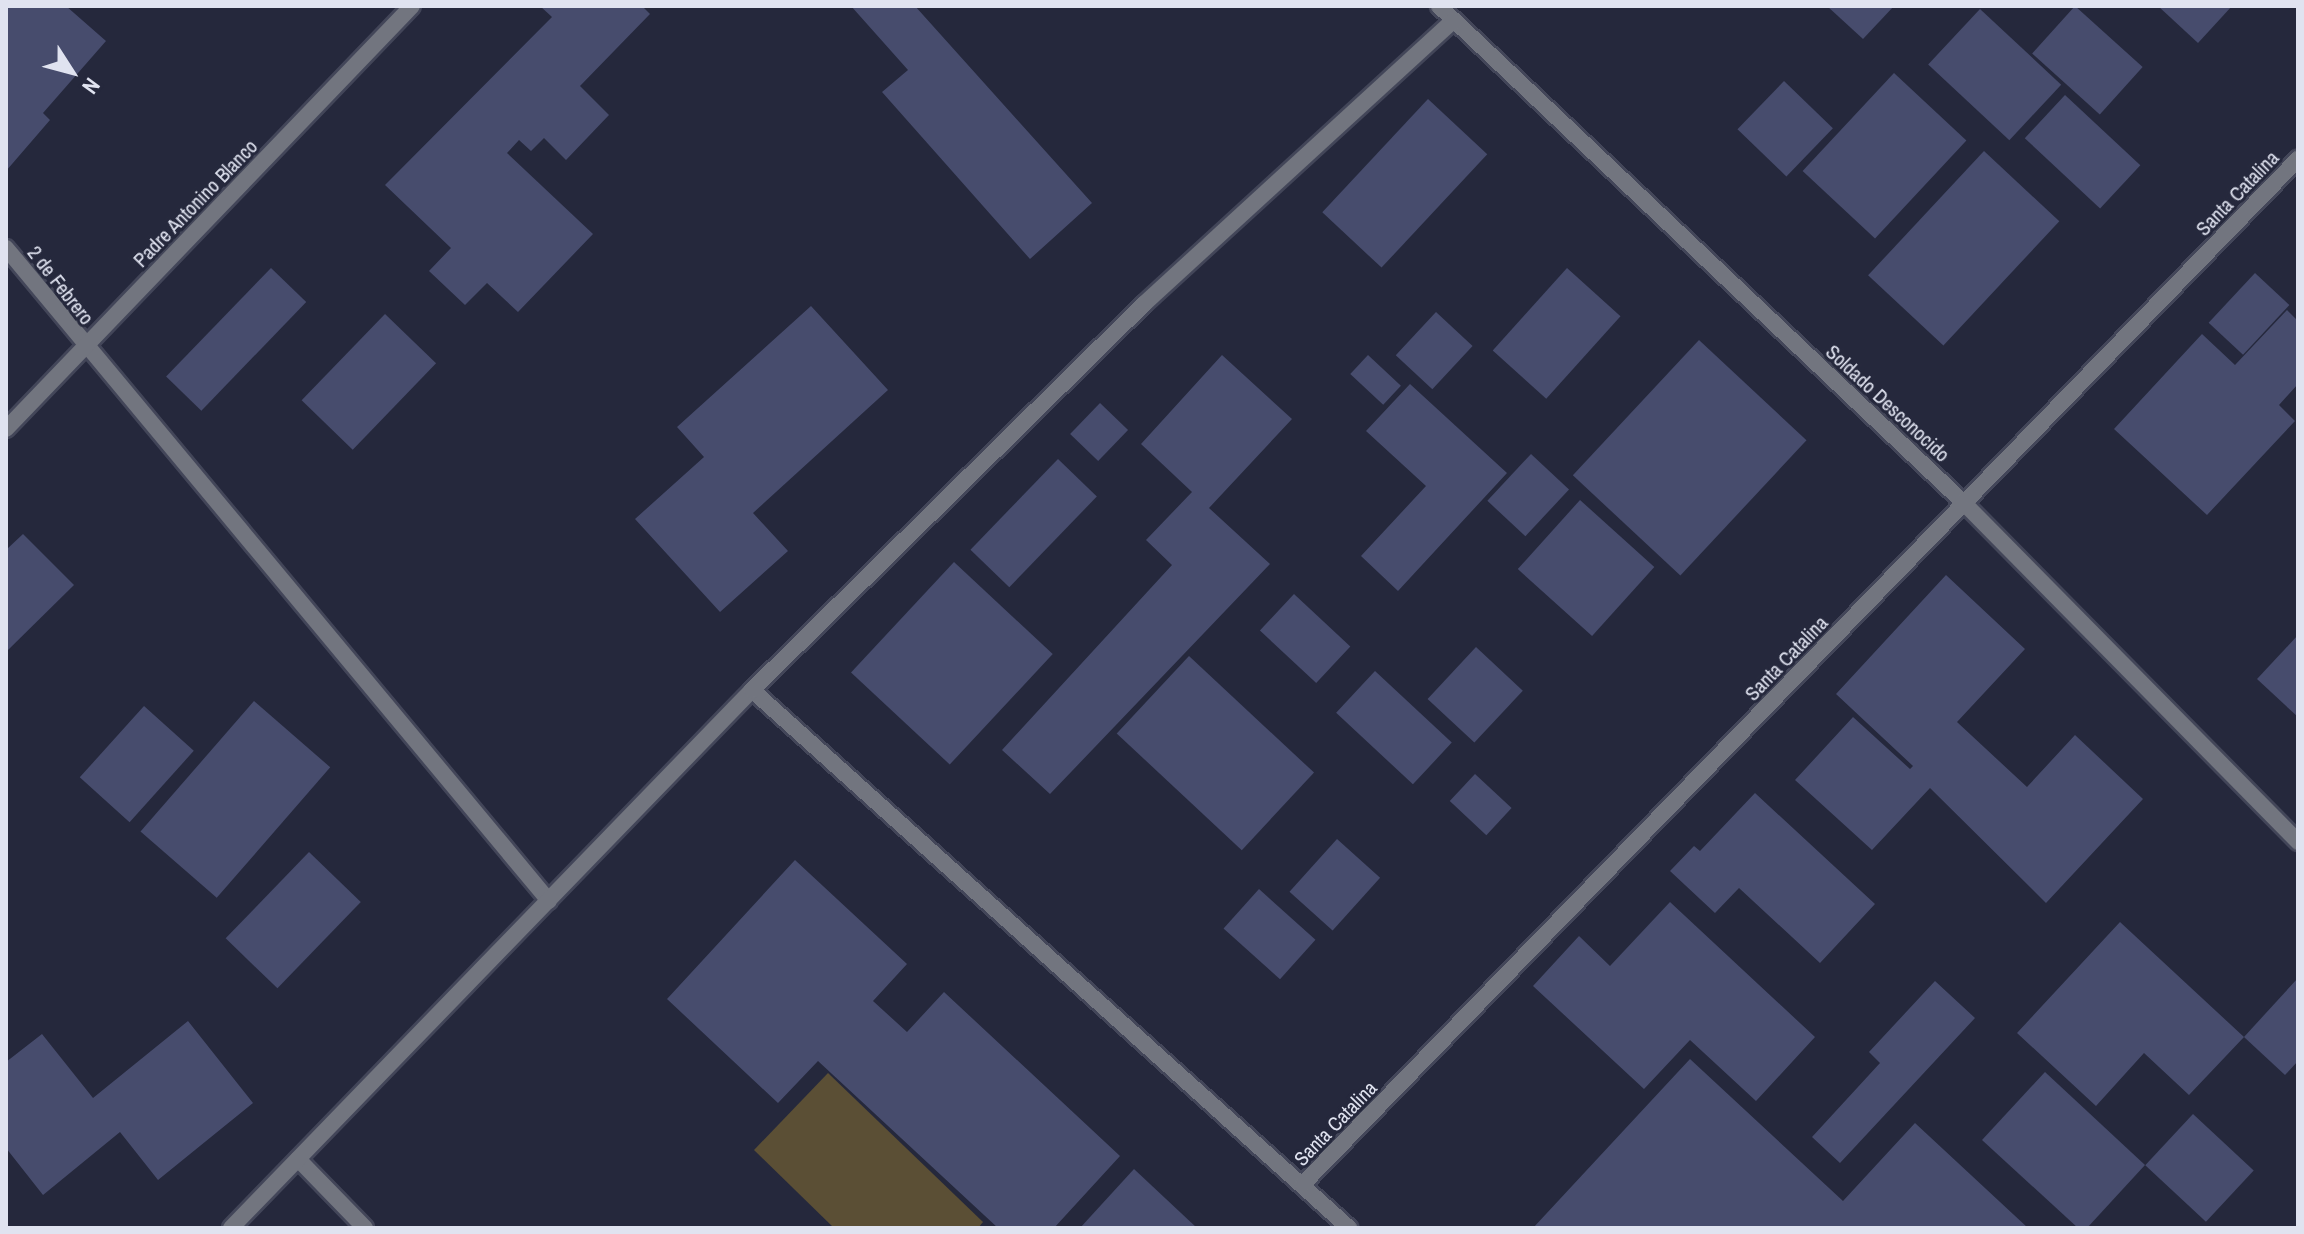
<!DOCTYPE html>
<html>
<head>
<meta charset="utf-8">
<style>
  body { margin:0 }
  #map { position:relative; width:2304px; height:1234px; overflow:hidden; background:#25283c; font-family:"Archivo Narrow",sans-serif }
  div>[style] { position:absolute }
  .green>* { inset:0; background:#5b4f35 }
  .building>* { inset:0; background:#474c6d; transform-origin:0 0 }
  .roads { filter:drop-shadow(2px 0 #434659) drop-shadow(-2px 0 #434659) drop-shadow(0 2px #434659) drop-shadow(0 -2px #434659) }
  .minor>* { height:16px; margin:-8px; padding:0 8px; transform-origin:8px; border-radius:8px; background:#72757f }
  span { translate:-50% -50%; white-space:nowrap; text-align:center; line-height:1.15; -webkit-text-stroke:6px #25283c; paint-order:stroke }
  .street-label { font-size:20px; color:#e0e3f0 }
  .frame { position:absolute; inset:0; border:8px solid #e0e3f0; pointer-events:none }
  .north { position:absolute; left:32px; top:32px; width:80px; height:80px; -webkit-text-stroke:6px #25283c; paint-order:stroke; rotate:126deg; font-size:22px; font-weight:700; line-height:32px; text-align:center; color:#e0e3f0 }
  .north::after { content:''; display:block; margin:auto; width:28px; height:36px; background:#e0e3f0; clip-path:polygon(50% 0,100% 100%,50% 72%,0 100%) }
</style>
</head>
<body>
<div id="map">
  <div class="green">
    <div style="clip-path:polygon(828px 1073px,983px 1222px,978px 1228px,834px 1228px,754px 1150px)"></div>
  </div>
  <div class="building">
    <div style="clip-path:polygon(6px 6px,66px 6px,106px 41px,43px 113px,50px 120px,6px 171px)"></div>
    <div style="clip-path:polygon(540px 6px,642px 6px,650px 14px,580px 86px,609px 115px,566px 160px,544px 138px,531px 151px,519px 140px,507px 153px,593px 234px,518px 312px,487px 283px,465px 305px,429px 271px,451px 248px,385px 185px,552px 17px)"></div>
    <div style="clip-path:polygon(851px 6px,915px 6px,1092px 203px,1030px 259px,882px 92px,908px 70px)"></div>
    <div style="clip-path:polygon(1827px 6px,1894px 6px,1863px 39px)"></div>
    <div style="left:2075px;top:6px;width:91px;height:64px;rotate:42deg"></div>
    <div style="clip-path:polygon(2158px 6px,2232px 6px,2198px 43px)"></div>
    <div style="left:1980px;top:9px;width:111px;height:76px;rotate:43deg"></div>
    <div style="left:1894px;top:73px;width:99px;height:134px;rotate:43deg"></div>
    <div style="left:1784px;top:81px;width:68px;height:67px;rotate:44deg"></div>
    <div style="left:2065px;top:95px;width:103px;height:59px;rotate:43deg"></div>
    <div style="left:1428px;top:99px;width:81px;height:155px;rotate:43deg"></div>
    <div style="left:1984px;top:151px;width:103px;height:170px;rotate:43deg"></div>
    <div style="left:271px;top:268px;width:49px;height:151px;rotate:44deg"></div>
    <div style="left:1567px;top:268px;width:72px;height:111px;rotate:42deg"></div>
    <div style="left:2255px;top:273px;width:47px;height:68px;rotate:43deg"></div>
    <div style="clip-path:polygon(811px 306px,888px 390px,753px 513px,788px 551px,720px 612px,635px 519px,704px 457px,677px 427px)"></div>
    <div style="clip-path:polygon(2287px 310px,2298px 321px,2298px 384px,2279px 405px,2295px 421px,2207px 515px,2114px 429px,2202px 334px,2235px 365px)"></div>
    <div style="left:1436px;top:312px;width:50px;height:59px;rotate:43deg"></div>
    <div style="left:385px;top:314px;width:71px;height:120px;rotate:44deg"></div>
    <div style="left:1699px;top:340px;width:147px;height:185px;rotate:43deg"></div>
    <div style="clip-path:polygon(1222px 355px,1292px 419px,1209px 508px,1270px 564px,1050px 794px,1002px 750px,1172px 565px,1146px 540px,1192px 492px,1141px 444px)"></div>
    <div style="left:1368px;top:355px;width:45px;height:26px;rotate:43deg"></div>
    <div style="clip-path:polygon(1410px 384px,1507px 473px,1398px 591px,1361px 556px,1426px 486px,1366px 431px)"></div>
    <div style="left:1100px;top:403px;width:39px;height:43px;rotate:44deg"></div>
    <div style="left:1531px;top:454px;width:52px;height:64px;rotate:43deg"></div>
    <div style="left:1058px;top:459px;width:54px;height:126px;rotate:44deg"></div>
    <div style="left:1580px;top:500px;width:100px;height:93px;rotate:42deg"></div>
    <div style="clip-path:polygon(23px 534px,74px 585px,6px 652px,6px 550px)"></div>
    <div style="left:954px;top:562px;width:135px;height:151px;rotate:43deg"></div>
    <div style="clip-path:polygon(1946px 575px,2025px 649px,1957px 722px,2027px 787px,2075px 735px,2143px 799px,2046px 903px,1930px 788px,1872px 850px,1795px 780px,1853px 717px,1910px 769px,1913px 766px,1836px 694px)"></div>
    <div style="left:1294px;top:594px;width:77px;height:50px;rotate:43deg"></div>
    <div style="clip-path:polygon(2298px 635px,2298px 717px,2257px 679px)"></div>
    <div style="left:1476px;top:647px;width:64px;height:71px;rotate:43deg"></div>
    <div style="left:1189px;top:656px;width:171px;height:106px;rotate:43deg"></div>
    <div style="left:1375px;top:671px;width:105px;height:57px;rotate:43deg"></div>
    <div style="left:254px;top:701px;width:101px;height:173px;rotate:41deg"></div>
    <div style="left:144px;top:706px;width:67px;height:96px;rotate:42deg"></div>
    <div style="left:1475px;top:774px;width:50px;height:37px;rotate:43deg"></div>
    <div style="clip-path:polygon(1755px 793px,1875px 904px,1820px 963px,1739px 888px,1715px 913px,1670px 871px,1694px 846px,1700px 851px)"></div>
    <div style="left:1337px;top:839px;width:58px;height:71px;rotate:42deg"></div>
    <div style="left:309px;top:852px;width:72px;height:120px;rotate:44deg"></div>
    <div style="clip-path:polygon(795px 860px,907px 964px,873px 1001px,907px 1032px,944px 992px,1120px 1156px,1054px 1228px,998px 1228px,818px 1061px,778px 1103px,667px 999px)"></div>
    <div style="left:1259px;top:889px;width:76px;height:53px;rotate:42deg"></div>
    <div style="clip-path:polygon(1670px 902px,1815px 1037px,1756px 1101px,1690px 1040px,1644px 1089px,1533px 986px,1579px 936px,1610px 966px)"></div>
    <div style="clip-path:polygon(2120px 922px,2244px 1037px,2189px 1095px,2144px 1053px,2096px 1106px,2017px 1033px)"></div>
    <div style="clip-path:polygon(2298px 978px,2298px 1061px,2285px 1075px,2244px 1037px)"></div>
    <div style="clip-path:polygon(1935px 981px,1975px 1018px,1840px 1163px,1812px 1137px,1880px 1063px,1869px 1052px)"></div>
    <div style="clip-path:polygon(188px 1021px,253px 1103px,158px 1180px,120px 1132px,43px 1195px,6px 1148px,6px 1062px,42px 1034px,93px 1098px)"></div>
    <div style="clip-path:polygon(1690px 1059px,1843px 1201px,1915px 1123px,2028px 1228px,1533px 1228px)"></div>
    <div style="clip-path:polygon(2045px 1072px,2145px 1165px,2087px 1228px,2078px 1228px,1982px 1140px)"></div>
    <div style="left:2193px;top:1114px;width:83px;height:70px;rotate:43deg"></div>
    <div style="clip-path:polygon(1134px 1169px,1197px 1228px,1080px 1228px)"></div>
  </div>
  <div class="roads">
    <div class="minor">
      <div style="left:1439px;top:6px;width:723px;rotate:43.43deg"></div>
      <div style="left:1964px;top:503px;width:476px;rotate:45.4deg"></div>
      <div style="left:6px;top:248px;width:849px;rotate:50.25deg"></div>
      <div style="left:6px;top:429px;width:586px;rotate:-46.17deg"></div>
      <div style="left:752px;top:690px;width:804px;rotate:42.02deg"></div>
      <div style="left:298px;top:1159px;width:96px;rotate:45.8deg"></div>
      <div style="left:1303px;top:1184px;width:1429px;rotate:-45.85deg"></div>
      <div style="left:231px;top:1228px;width:749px;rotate:-45.92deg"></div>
      <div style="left:752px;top:690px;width:550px;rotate:-44.56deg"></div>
      <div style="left:1144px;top:304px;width:419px;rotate:-42.5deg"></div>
    </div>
  </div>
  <div class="street-label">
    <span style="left:2237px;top:193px;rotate:-46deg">Santa Catalina</span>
    <span style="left:195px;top:203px;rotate:-46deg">Padre Antonino Blanco</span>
    <span style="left:61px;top:285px;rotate:52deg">2 de Febrero</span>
    <span style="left:1888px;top:403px;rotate:43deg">Soldado Desconocido</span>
    <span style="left:1786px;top:658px;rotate:-46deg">Santa Catalina</span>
    <span style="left:1335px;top:1123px;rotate:-46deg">Santa Catalina</span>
  </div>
  <div class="frame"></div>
  <div class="north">N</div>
</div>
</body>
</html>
